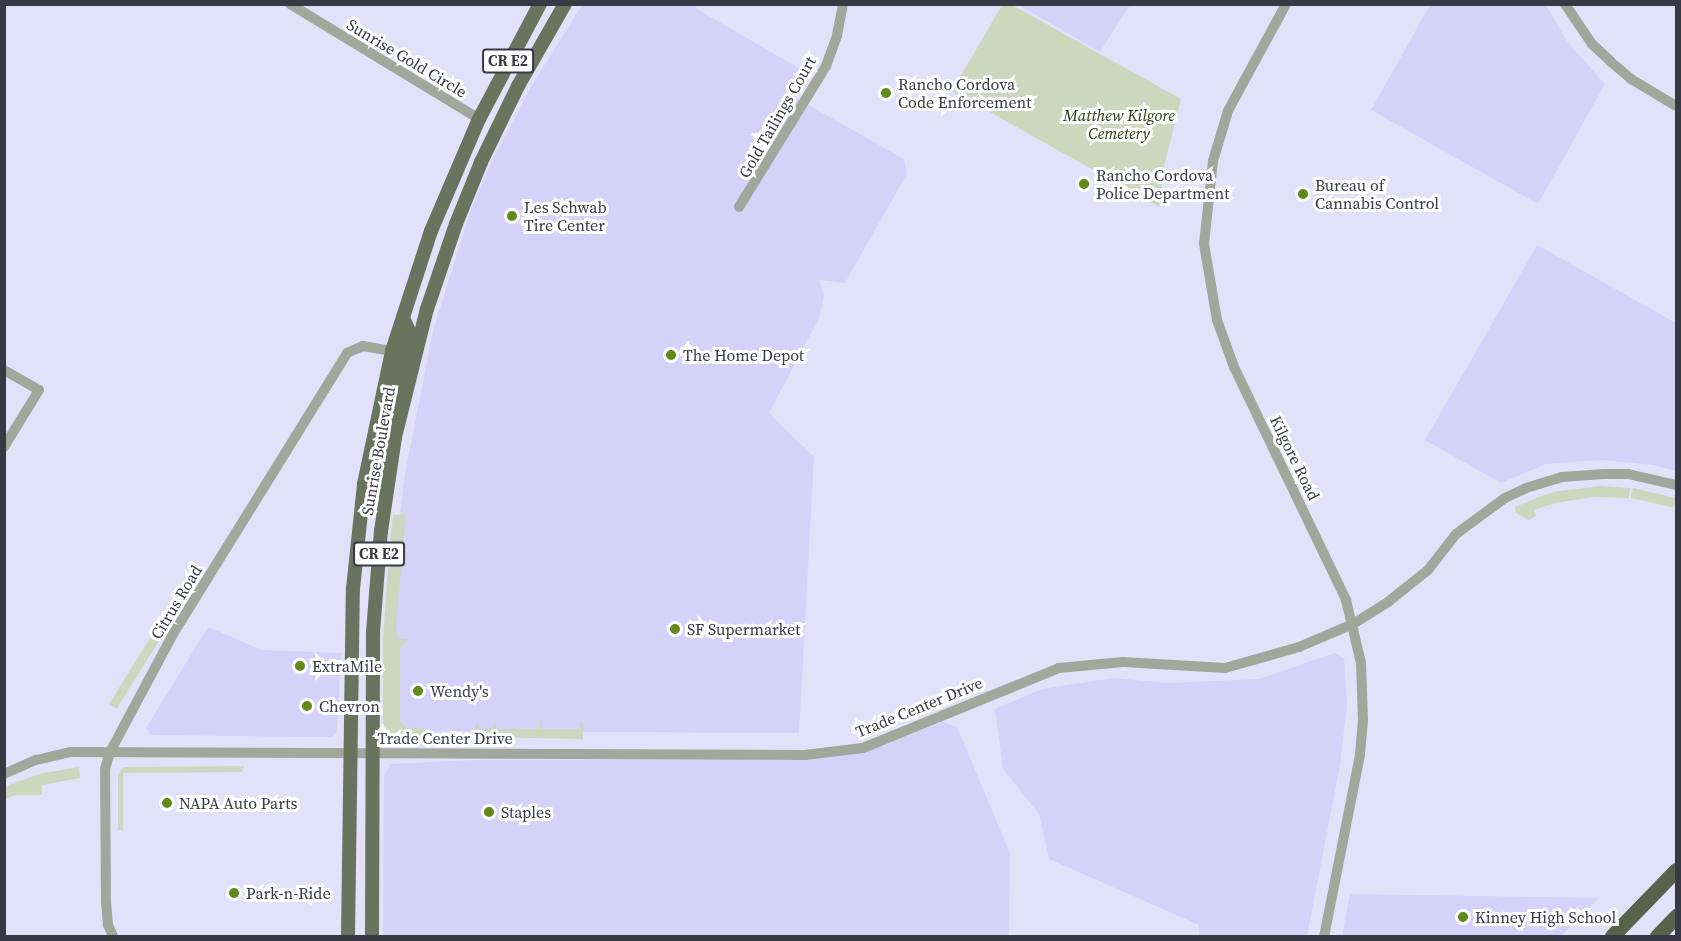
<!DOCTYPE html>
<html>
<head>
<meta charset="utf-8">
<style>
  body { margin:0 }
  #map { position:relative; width:1681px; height:941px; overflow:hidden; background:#e2e1fa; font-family:"Source Serif 4",serif }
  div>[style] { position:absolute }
  .built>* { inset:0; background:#d4d2f9 }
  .green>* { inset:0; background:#cbd8be; transform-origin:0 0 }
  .minor>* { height:10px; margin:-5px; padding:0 5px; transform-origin:5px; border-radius:5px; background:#a1a79b }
  .major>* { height:14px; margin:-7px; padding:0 7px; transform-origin:7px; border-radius:7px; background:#69745e }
  .highway>* { height:15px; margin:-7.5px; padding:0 7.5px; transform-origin:7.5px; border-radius:7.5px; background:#566249 }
  .dots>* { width:16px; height:16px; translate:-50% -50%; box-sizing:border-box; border:3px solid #fff; border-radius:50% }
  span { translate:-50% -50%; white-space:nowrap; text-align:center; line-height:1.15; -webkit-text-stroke:6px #fff; paint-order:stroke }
  .shield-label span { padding:2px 4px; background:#fff; border:2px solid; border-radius:4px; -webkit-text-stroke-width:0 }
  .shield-label { font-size:15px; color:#393945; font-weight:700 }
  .street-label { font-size:16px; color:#393945 }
  .poi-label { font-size:16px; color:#393945 }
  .left { translate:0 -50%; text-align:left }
  .park-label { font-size:16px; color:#253909; font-style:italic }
  .frame { position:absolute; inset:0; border:6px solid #393945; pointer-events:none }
</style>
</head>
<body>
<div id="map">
  <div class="built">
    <div style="clip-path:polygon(582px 5px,697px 5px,695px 8px,809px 74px,796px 98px,904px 159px,907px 174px,845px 283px,819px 280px,824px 295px,820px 316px,769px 413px,814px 457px,799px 733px,397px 731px,388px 611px,405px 474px,433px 331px,470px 212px,492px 161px,529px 90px)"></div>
    <div style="clip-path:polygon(1019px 5px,1130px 5px,1100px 52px)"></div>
    <div style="clip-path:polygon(1430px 5px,1546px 5px,1567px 41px,1605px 84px,1538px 204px,1371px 110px)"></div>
    <div style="clip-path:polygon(1537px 245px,1676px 323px,1676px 471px,1654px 465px,1601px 460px,1546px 464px,1501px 483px,1425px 440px)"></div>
    <div style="clip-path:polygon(208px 627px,262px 650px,341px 653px,337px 733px,332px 737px,150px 735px,146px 728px)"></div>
    <div style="clip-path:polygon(1335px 653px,1344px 658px,1347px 704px,1340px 765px,1307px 936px,1199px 936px,1199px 925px,1049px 859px,1039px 814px,1003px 769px,995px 709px,1042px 689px,1113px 678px,1168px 683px,1259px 679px)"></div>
    <div style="clip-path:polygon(942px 722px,957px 727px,1010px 853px,1009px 936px,383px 936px,384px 776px,390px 764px,473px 760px,802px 759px,882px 746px)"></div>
    <div style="clip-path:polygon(1350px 894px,1599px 898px,1561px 936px,1342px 936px)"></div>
  </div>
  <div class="green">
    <div style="clip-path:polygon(1010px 4px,1181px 99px,1163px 170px,1160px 207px,952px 91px,1002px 5px)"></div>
    <div style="clip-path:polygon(1601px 486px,1630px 488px,1629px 498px,1593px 497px,1555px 503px,1534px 510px,1536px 516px,1528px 520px,1516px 513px,1515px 507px,1539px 497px,1558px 491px)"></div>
    <div style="left:1633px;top:488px;width:44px;height:10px;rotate:13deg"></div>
    <div style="clip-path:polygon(406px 514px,396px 626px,398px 639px,409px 639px,400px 648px,400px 721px,407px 728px,425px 728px,425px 738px,389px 737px,383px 727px,383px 638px,390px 542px,393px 515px)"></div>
    <div style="left:154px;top:632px;width:9px;height:85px;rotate:32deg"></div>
    <div style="clip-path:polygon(539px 721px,542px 721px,542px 729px,580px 729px,580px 722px,583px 722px,583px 739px,476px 737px,475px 724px,478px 724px,479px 729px,493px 729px,494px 722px,496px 722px,496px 729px,539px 729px)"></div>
    <div style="clip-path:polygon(244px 766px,242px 772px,123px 773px,123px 830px,118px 830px,118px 774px,124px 767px)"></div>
    <div style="clip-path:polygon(79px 767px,80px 778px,42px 785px,42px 795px,15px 795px,6px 799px,5px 797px,5px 788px,12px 784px,39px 774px)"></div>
  </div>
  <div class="minor">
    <div style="left:290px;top:4px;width:221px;rotate:31.3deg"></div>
    <div style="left:1286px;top:4px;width:122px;rotate:118.5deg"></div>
    <div style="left:1228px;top:111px;width:52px;rotate:106.7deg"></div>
    <div style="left:1213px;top:161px;width:83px;rotate:96.2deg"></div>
    <div style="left:1204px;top:244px;width:77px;rotate:80.3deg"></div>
    <div style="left:1217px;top:320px;width:50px;rotate:70.1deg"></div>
    <div style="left:1234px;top:367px;width:259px;rotate:64.3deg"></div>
    <div style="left:1346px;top:600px;width:65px;rotate:76.6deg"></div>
    <div style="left:1361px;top:663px;width:57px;rotate:88deg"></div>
    <div style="left:1363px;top:720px;width:35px;rotate:95deg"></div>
    <div style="left:1360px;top:755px;width:185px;rotate:101.2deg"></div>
    <div style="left:1565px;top:4px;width:48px;rotate:56deg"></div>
    <div style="left:1592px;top:44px;width:26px;rotate:43deg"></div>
    <div style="left:1611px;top:62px;width:26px;rotate:40deg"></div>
    <div style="left:1631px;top:79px;width:52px;rotate:31deg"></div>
    <div style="left:739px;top:207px;width:166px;rotate:-58.3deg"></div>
    <div style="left:826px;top:66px;width:33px;rotate:-70deg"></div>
    <div style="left:837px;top:35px;width:32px;rotate:-79deg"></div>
    <div style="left:4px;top:370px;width:40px;rotate:29.7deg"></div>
    <div style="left:39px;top:390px;width:67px;rotate:121.6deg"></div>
    <div style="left:4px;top:774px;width:35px;rotate:-24deg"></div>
    <div style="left:36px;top:760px;width:36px;rotate:-13deg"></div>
    <div style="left:71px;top:752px;width:734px;rotate:0.23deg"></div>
    <div style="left:805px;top:755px;width:58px;rotate:-6.9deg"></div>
    <div style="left:863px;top:748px;width:212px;rotate:-22.2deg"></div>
    <div style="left:1059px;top:668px;width:64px;rotate:-5.4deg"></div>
    <div style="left:1123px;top:662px;width:102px;rotate:3.4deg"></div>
    <div style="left:1225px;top:668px;width:77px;rotate:-15.8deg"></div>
    <div style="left:1299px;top:647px;width:59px;rotate:-23.1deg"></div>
    <div style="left:1353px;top:624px;width:41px;rotate:-32.2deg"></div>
    <div style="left:1388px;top:602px;width:51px;rotate:-38.7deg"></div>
    <div style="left:1428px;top:570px;width:46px;rotate:-52.1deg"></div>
    <div style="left:1456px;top:534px;width:61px;rotate:-36.3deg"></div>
    <div style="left:1505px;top:498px;width:23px;rotate:-25deg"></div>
    <div style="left:1526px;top:488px;width:38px;rotate:-17deg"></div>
    <div style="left:1562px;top:477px;width:42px;rotate:-4.1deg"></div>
    <div style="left:1604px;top:474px;width:24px"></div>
    <div style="left:1628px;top:474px;width:49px;rotate:12.9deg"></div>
    <div style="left:113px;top:936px;width:12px;rotate:-114deg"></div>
    <div style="left:108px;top:925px;width:22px;rotate:-95deg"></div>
    <div style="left:106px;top:903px;width:134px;rotate:-90.4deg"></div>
    <div style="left:105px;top:769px;width:18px;rotate:-74deg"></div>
    <div style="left:110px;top:752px;width:134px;rotate:-61.9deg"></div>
    <div style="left:173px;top:634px;width:331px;rotate:-58.2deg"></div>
    <div style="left:347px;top:353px;width:17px;rotate:-24deg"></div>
    <div style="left:363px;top:346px;width:29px;rotate:10deg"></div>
  </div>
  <div class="major">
    <div style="left:403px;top:318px;width:17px;rotate:65deg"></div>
    <div style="left:410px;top:333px;width:19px;rotate:102deg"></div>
    <div style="left:406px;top:352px;width:9px;rotate:49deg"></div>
    <div style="left:383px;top:493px;width:13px;rotate:-113deg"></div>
    <div style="left:378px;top:481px;width:119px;rotate:-79.4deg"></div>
    <div style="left:400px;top:364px;width:15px;rotate:-122deg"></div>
    <div style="left:348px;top:936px;width:347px;rotate:-89.2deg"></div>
    <div style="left:353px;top:589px;width:106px;rotate:-84deg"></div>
    <div style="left:364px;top:484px;width:136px;rotate:-78.1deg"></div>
    <div style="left:392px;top:351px;width:126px;rotate:-72deg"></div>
    <div style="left:431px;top:231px;width:122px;rotate:-66.8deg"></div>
    <div style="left:479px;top:119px;width:130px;rotate:-62.1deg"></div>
    <div style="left:372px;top:936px;width:304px;rotate:-89.8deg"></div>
    <div style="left:373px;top:632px;width:101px;rotate:-85.5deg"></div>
    <div style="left:381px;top:531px;width:95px;rotate:-81.5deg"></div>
    <div style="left:395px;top:437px;width:132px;rotate:-76deg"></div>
    <div style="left:427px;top:309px;width:90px;rotate:-71.2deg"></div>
    <div style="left:456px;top:224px;width:67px;rotate:-68deg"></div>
    <div style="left:481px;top:162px;width:85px;rotate:-64deg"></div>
    <div style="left:518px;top:86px;width:95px;rotate:-60.2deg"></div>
  </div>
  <div class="highway">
    <div style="left:1612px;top:936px;width:92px;rotate:-45.9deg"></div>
    <div style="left:1657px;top:936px;width:28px;rotate:-46deg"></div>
  </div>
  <div class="dots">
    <div style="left:886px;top:93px;background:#608b1b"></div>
    <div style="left:1084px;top:184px;background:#608b1b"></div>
    <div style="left:1303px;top:194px;background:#608b1b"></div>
    <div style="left:512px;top:216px;background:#608b1b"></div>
    <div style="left:671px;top:355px;background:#608b1b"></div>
    <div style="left:675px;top:629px;background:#608b1b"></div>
    <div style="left:300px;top:666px;background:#608b1b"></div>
    <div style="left:418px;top:691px;background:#608b1b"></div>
    <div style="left:307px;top:706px;background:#608b1b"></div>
    <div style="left:167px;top:803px;background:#608b1b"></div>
    <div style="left:489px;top:812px;background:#608b1b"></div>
    <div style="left:234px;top:893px;background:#608b1b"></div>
    <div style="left:1463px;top:917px;background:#608b1b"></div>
  </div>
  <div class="shield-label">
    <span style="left:508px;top:61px">CR E2</span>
    <span style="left:379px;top:554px">CR E2</span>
  </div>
  <div class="street-label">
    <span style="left:407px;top:58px;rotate:31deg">Sunrise Gold Circle</span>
    <span style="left:777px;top:117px;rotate:-60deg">Gold Tailings Court</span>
    <span style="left:378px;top:451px;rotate:-80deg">Sunrise Boulevard</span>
    <span style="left:1295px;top:458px;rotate:64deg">Kilgore Road</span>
    <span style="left:176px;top:602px;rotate:-59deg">Citrus Road</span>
    <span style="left:919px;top:707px;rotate:-22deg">Trade Center Drive</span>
    <span style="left:445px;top:738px">Trade Center Drive</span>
  </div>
  <div class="poi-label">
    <span class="left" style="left:898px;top:93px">Rancho Cordova<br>Code Enforcement</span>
    <span class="left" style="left:1096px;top:184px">Rancho Cordova<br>Police Department</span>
    <span class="left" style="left:1315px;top:194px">Bureau of<br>Cannabis Control</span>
    <span class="left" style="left:524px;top:216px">Les Schwab<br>Tire Center</span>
    <span class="left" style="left:683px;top:355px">The Home Depot</span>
    <span class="left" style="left:687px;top:629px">SF Supermarket</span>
    <span class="left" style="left:312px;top:666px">ExtraMile</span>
    <span class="left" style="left:430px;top:691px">Wendy's</span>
    <span class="left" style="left:319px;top:706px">Chevron</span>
    <span class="left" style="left:179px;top:803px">NAPA Auto Parts</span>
    <span class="left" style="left:501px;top:812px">Staples</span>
    <span class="left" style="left:246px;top:893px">Park-n-Ride</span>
    <span class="left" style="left:1475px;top:917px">Kinney High School</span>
  </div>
  <div class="park-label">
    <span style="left:1119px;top:124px">Matthew Kilgore<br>Cemetery</span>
  </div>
  <div class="frame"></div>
</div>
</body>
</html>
